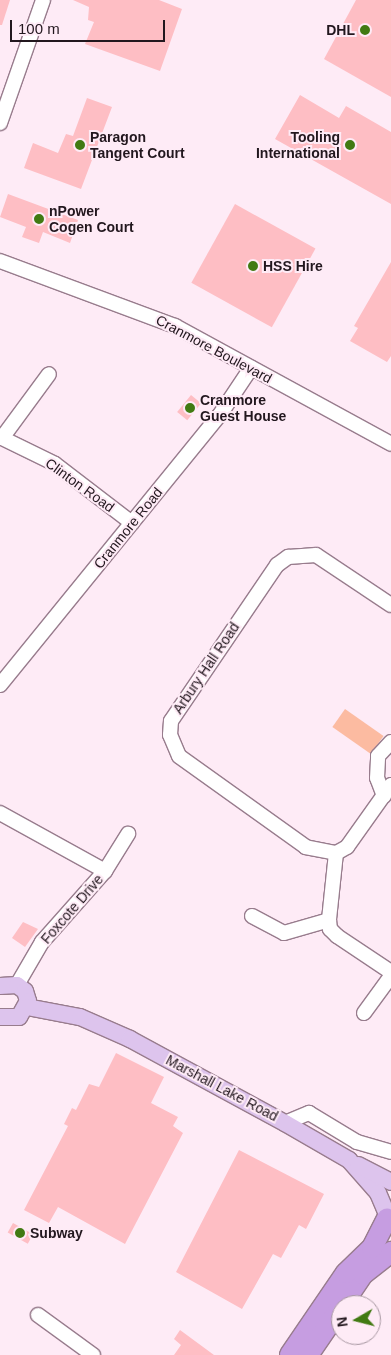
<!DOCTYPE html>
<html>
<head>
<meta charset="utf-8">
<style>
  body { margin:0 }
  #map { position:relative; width:391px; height:1355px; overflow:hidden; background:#feebf6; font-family:Helvetica,sans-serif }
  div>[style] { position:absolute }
  .green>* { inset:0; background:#fcbba1; transform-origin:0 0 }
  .building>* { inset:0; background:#febec4; transform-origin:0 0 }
  .roads { filter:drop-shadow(1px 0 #987c8d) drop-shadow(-1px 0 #987c8d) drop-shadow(0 1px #987c8d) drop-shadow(0 -1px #987c8d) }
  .minor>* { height:14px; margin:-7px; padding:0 7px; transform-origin:7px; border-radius:7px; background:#fff }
  .major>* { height:16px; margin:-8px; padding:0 8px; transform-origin:8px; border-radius:8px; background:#ddc4ed }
  .highway>* { height:20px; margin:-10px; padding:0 10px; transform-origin:10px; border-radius:10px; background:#c69de1 }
  .dots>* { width:14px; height:14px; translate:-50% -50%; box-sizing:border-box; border:2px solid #feebf6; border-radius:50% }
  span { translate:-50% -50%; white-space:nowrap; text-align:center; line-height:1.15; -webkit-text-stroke:4px #feebf6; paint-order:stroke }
  .poi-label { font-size:14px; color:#22171e; font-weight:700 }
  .right { translate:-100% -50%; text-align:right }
  .left { translate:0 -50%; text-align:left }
  .street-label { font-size:14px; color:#22171e }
  .north { position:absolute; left:331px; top:1295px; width:50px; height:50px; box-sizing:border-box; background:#feebf6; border:1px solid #a696a0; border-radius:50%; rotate:262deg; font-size:14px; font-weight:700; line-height:20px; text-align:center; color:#22171e }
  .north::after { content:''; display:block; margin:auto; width:18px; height:22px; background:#417a12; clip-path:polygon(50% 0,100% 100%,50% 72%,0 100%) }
  .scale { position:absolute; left:10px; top:20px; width:155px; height:22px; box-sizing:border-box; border:2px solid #22171e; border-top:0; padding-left:6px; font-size:15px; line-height:18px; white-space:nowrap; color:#22171e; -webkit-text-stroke:4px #feebf6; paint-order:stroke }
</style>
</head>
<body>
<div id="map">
  <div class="green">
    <div style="left:345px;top:709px;width:47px;height:22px;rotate:35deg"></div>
  </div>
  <div class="building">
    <div style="clip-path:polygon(0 0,10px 0,2px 25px,0 25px)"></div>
    <div style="clip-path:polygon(73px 0,159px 0,182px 9px,160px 71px,85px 44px,94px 22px,88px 20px,89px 7px)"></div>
    <div style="clip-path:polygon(356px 0,391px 0,391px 97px,324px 59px)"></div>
    <div style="clip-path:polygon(300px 95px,339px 118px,346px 106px,391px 132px,391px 204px,275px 139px)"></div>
    <div style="clip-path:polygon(87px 98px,112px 107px,81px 189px,24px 168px,33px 143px,58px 153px,66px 134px,73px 136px)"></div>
    <div style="clip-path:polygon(8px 194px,78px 220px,70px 243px,43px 232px,39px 243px,22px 237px,26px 227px,0 217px)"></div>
    <div style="left:235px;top:204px;width:92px;height:90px;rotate:29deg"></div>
    <div style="clip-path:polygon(391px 262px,391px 356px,387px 362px,350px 341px,358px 328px,354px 326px)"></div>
    <div style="left:191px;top:395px;width:13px;height:22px;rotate:39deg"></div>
    <div style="clip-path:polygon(23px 922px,38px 929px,25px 947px,12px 938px)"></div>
    <div style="clip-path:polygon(116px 1053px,164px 1077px,151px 1103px,178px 1117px,173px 1126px,183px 1133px,125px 1244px,58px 1207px,49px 1223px,24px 1210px,68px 1126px,64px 1124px,72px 1108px,76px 1110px,89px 1084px,99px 1087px)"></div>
    <div style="clip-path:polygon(239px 1150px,324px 1194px,306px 1229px,299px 1225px,281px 1258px,273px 1254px,242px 1309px,176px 1272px)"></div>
    <div style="left:13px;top:1223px;width:23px;height:11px;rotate:29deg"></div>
    <div style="clip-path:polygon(180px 1330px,214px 1355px,174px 1355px,181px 1345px,174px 1339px)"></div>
  </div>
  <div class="roads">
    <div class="minor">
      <div style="left:0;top:123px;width:130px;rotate:-70.7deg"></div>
      <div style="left:0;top:261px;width:187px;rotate:20.4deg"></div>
      <div style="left:175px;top:326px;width:246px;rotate:28.6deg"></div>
      <div style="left:0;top:437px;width:61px;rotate:26.1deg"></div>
      <div style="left:55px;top:464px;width:97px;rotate:37.5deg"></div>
      <div style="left:2px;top:438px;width:79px;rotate:-53.7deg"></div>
      <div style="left:0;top:685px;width:347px;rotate:-50.9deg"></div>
      <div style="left:219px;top:416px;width:58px;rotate:-56.3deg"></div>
      <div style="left:391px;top:785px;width:76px;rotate:125.4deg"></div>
      <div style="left:347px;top:847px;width:13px;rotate:151deg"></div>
      <div style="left:336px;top:853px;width:67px;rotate:96deg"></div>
      <div style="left:329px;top:920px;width:9px;rotate:84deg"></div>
      <div style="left:330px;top:929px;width:10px;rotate:45deg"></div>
      <div style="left:337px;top:936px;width:65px;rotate:33.7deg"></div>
      <div style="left:384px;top:796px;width:19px;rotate:-111deg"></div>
      <div style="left:377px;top:778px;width:22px;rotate:-87deg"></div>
      <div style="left:378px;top:756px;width:19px;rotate:-47deg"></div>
      <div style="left:0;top:813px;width:120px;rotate:28.9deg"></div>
      <div style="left:336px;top:853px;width:31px;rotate:-169deg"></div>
      <div style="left:306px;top:847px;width:156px;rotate:-144.4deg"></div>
      <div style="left:179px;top:756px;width:23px;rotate:-113deg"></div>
      <div style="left:170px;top:735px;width:14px;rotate:-86deg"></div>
      <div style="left:171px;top:721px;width:189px;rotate:-55.8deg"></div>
      <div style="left:277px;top:565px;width:14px;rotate:-36deg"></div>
      <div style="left:288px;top:557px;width:28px;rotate:-4deg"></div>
      <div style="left:316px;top:555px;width:90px;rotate:33.7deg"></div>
      <div style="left:252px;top:916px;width:36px;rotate:28deg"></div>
      <div style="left:284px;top:933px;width:47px;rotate:-16.1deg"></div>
      <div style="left:17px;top:985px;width:50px;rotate:-59.8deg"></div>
      <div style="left:42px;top:942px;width:95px;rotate:-48.4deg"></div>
      <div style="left:105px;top:871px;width:44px;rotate:-58.1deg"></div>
      <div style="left:364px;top:1013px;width:46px;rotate:-53.9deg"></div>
      <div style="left:285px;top:1123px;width:26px;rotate:-23deg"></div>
      <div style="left:309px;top:1113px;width:56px;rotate:31.1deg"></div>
      <div style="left:357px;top:1142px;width:35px;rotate:16deg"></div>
      <div style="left:38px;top:1315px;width:68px;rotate:36deg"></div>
    </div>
    <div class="major">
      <div style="left:0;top:986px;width:17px;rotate:-3deg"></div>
      <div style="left:17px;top:985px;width:10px;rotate:37deg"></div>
      <div style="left:25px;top:991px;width:10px;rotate:73deg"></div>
      <div style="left:28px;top:1001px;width:18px;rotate:119deg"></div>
      <div style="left:19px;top:1017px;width:19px;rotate:180deg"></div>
      <div style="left:27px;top:1007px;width:54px;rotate:10.7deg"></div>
      <div style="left:80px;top:1017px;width:55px;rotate:23.7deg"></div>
      <div style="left:130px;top:1039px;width:176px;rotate:28.5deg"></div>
      <div style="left:285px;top:1123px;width:74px;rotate:30deg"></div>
      <div style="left:349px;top:1160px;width:44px;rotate:48.7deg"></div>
      <div style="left:378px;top:1193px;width:23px;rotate:67deg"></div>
      <div style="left:358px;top:1165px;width:37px;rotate:27deg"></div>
    </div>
    <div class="highway">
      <div style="left:342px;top:1305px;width:37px;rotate:-56deg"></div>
      <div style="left:363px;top:1274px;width:36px;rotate:-38deg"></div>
      <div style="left:290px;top:1355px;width:99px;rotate:-55.7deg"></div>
      <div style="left:346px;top:1273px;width:36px;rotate:-44deg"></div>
      <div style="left:372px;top:1248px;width:33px;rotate:-63deg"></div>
      <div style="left:308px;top:1355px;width:58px;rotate:-55.5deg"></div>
    </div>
  </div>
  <div class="dots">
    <div style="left:365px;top:30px;background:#417a12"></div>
    <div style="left:80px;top:145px;background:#417a12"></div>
    <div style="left:350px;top:145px;background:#417a12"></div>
    <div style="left:39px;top:219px;background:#417a12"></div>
    <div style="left:253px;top:266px;background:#417a12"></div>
    <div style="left:190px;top:408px;background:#417a12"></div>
    <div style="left:20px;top:1233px;background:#417a12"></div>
  </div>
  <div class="poi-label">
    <span class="right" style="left:355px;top:30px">DHL</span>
    <span class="left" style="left:90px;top:145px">Paragon<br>Tangent Court</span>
    <span class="right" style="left:340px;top:145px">Tooling<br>International</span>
    <span class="left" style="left:49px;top:219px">nPower<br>Cogen Court</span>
    <span class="left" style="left:263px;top:266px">HSS Hire</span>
    <span class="left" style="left:200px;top:408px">Cranmore<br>Guest House</span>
    <span class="left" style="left:30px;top:1233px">Subway</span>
  </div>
  <div class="street-label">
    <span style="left:214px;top:349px;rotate:28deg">Cranmore Boulevard</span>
    <span style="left:80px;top:485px;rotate:36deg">Clinton Road</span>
    <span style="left:128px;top:528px;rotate:-51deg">Cranmore Road</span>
    <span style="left:206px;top:668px;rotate:-56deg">Arbury Hall Road</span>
    <span style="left:72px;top:909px;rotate:-49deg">Foxcote Drive</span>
    <span style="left:222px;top:1088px;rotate:28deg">Marshall Lake Road</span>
  </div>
  <div class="north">N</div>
  <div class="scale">100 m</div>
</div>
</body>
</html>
